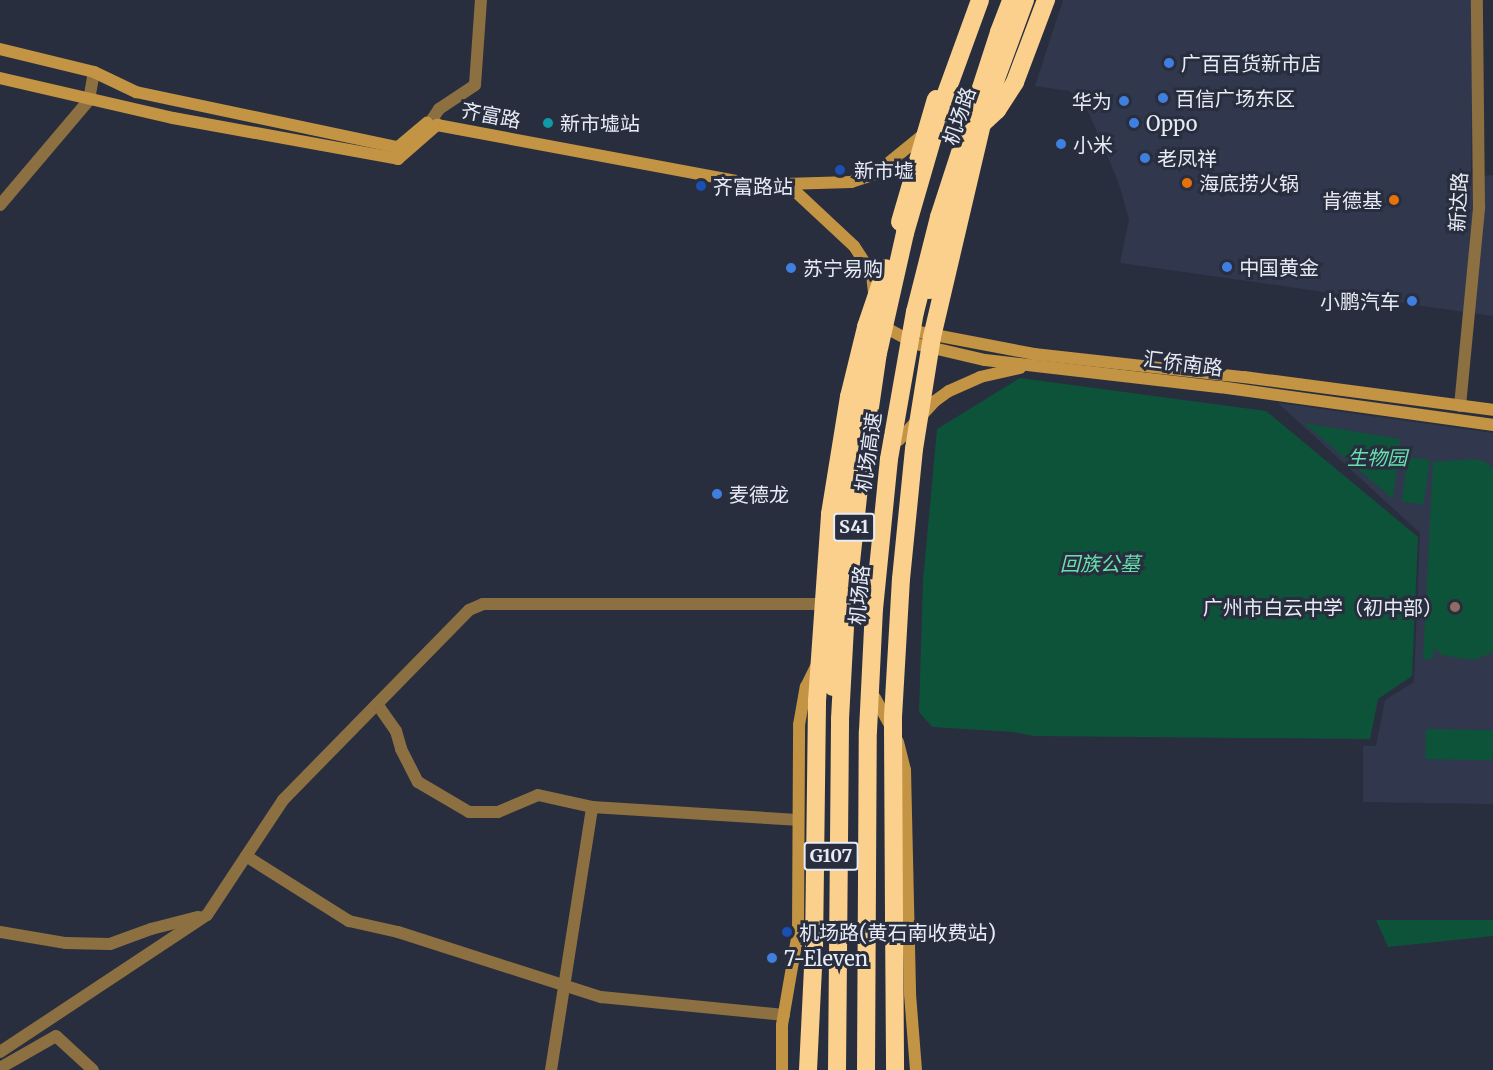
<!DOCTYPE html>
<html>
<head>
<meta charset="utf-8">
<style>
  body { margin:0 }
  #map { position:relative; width:1493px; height:1070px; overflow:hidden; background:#282e3e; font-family:Merriweather,"Noto Sans SC",serif }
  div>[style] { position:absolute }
  .built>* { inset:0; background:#31384d }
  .green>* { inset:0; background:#0d533a; transform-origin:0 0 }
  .street>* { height:12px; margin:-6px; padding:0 6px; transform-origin:6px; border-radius:6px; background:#8d7041 }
  .secondary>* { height:12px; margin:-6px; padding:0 6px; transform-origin:6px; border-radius:6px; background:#c29444 }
  .highway>* { height:18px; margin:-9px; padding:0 9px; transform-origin:9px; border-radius:9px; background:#fbd08c }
  .highway-bridge>* { height:18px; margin:-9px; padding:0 9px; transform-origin:9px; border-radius:9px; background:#fbd08c }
  .dots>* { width:16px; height:16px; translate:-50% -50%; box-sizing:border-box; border:3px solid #282e3e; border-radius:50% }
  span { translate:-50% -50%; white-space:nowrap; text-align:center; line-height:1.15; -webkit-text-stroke:6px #282e3e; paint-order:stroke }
  .shield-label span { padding:2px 4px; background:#282e3e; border:2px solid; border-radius:4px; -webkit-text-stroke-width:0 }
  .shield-label { font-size:18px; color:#e7ebf5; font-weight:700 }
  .poi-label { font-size:20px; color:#e7ebf5 }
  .left { translate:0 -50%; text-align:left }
  .right { translate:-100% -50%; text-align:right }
  .street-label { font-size:20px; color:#e7ebf5 }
  .park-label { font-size:20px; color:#66e1ae; font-style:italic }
</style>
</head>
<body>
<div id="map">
  <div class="built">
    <div style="clip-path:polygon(1063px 0,1473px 0,1471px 177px,1493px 175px,1493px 316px,1120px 263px,1129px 219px,1118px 181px,1084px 102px,1069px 91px,1035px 86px)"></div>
    <div style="clip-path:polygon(1278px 403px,1493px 433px,1493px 804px,1363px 802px,1363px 746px,1376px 746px,1385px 700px,1414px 682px,1420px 533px)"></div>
  </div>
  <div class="green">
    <div style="clip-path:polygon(1020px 378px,1266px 411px,1418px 537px,1412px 676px,1378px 699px,1370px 739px,1034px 736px,1014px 732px,932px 727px,919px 712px,923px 581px,937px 429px)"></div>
    <div style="clip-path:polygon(1304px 423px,1400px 439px,1393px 499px)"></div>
    <div style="left:1408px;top:457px;width:22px;height:45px;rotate:8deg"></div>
    <div style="clip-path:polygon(1472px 459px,1484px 461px,1493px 468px,1493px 652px,1477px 659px,1465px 659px,1442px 655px,1434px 648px,1433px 659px,1423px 659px,1433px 462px)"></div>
    <div style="left:1426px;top:729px;width:67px;height:30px;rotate:1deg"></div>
    <div style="clip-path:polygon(1376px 920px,1493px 920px,1493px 936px,1388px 947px)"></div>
  </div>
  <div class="street">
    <div style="left:437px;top:125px;width:8px;rotate:-120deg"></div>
    <div style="left:433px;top:118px;width:11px;rotate:-56deg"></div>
    <div style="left:439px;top:109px;width:43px;rotate:-33.7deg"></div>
    <div style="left:475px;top:85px;width:85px;rotate:-86deg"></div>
    <div style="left:0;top:205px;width:138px;rotate:-49.7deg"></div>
    <div style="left:89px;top:100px;width:28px;rotate:-80deg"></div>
    <div style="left:1460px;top:406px;width:200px;rotate:-84.5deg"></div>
    <div style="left:1479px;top:207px;width:207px;rotate:-90.6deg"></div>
    <div style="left:377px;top:704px;width:33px;rotate:55deg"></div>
    <div style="left:396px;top:731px;width:19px;rotate:74deg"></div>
    <div style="left:401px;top:749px;width:37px;rotate:63deg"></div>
    <div style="left:418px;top:782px;width:59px;rotate:30.5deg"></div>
    <div style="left:469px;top:812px;width:29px"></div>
    <div style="left:498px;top:812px;width:43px;rotate:-23deg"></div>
    <div style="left:538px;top:795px;width:55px;rotate:12.5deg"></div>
    <div style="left:592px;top:807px;width:205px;rotate:3.6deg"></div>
    <div style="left:246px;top:856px;width:122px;rotate:32.3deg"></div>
    <div style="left:349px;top:921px;width:50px;rotate:12.7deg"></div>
    <div style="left:398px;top:932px;width:213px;rotate:17.8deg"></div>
    <div style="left:601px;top:997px;width:184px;rotate:5.6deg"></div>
    <div style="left:0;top:932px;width:67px;rotate:9.5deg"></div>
    <div style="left:66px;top:943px;width:44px;rotate:1.3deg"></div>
    <div style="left:110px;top:944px;width:44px;rotate:-20.1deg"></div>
    <div style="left:151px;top:929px;width:49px;rotate:-14.3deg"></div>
    <div style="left:0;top:1052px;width:248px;rotate:-33.5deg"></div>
    <div style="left:207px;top:915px;width:138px;rotate:-56.5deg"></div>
    <div style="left:283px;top:800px;width:266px;rotate:-45.6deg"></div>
    <div style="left:469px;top:610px;width:15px;rotate:-23deg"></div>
    <div style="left:483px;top:604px;width:346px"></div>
    <div style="left:0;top:1068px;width:64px;rotate:-29.7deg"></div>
    <div style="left:56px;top:1036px;width:50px;rotate:42.6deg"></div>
    <div style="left:551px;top:1070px;width:266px;rotate:-81.1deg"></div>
  </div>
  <div class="secondary">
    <div style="left:0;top:49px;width:97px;rotate:13.7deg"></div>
    <div style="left:94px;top:72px;width:47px;rotate:25.5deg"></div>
    <div style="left:136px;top:92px;width:268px;rotate:11.9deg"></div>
    <div style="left:398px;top:147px;width:38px;rotate:-40deg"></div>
    <div style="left:0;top:78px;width:178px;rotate:13deg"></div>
    <div style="left:173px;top:118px;width:229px;rotate:10.3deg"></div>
    <div style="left:398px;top:159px;width:52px;rotate:-41.1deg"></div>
    <div style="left:437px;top:125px;width:365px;rotate:10.6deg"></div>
    <div style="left:796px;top:192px;width:79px;rotate:43deg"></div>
    <div style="left:854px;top:246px;width:33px;rotate:57deg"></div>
    <div style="left:872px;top:274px;width:19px;rotate:84deg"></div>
    <div style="left:785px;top:184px;width:66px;rotate:-1.7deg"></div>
    <div style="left:851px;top:182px;width:25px;rotate:-18deg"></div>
    <div style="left:875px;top:174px;width:63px;rotate:-39.2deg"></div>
    <div style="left:879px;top:324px;width:42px;rotate:28.4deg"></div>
    <div style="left:916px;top:344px;width:71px;rotate:13.1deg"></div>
    <div style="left:985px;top:360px;width:237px;rotate:6.6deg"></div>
    <div style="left:1220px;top:387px;width:276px;rotate:7.9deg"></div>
    <div style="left:919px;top:332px;width:117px;rotate:10.8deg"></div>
    <div style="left:1034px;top:354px;width:211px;rotate:6.3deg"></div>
    <div style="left:1244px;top:377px;width:251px;rotate:7.5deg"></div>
    <div style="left:899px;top:440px;width:53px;rotate:-47.3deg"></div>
    <div style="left:935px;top:401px;width:17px;rotate:-36deg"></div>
    <div style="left:949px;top:391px;width:34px;rotate:-24deg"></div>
    <div style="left:980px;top:377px;width:41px;rotate:-12.7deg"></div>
    <div style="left:875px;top:698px;width:33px;rotate:61deg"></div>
    <div style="left:898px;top:742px;width:29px;rotate:76deg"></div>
    <div style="left:905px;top:770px;width:224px;rotate:88.7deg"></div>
    <div style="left:910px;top:994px;width:76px;rotate:85.5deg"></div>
    <div style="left:782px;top:1070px;width:45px;rotate:-90deg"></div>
    <div style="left:782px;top:1025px;width:94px;rotate:-80.2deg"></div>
    <div style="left:798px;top:932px;width:207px;rotate:-89.7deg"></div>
    <div style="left:799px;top:725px;width:39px;rotate:-80deg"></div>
    <div style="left:806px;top:687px;width:25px;rotate:-64deg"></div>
  </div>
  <div class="highway">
    <div style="left:999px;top:32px;width:34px;rotate:-69deg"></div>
    <div style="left:986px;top:106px;width:113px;rotate:-69.8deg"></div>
    <div style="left:981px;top:125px;width:22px;rotate:-43deg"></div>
    <div style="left:997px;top:110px;width:33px;rotate:-57deg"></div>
    <div style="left:1015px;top:82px;width:88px;rotate:-69.3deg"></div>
    <div style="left:900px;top:222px;width:128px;rotate:-73.7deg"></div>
    <div style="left:930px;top:290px;width:116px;rotate:-74.1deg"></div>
    <div style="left:833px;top:687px;width:170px;rotate:-86.6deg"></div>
    <div style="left:843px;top:517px;width:109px;rotate:-82.1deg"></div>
    <div style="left:858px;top:409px;width:70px;rotate:-78.5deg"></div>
    <div style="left:894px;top:917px;width:153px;rotate:89.6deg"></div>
    <div style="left:808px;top:1070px;width:121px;rotate:-87.2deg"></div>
  </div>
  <div class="highway-bridge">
    <div style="left:894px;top:917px;width:200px;rotate:-90.3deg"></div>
    <div style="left:893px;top:717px;width:138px;rotate:-86.7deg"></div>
    <div style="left:901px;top:579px;width:131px;rotate:-84.3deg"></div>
    <div style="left:914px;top:449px;width:113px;rotate:-80.9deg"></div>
    <div style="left:932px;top:337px;width:254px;rotate:-76.8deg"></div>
    <div style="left:814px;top:949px;width:248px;rotate:-89.3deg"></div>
    <div style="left:817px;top:701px;width:187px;rotate:-86deg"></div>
    <div style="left:830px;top:514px;width:119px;rotate:-80.8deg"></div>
    <div style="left:849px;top:397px;width:72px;rotate:-76.3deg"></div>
    <div style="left:866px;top:327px;width:62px;rotate:-71.3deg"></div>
    <div style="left:837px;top:1070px;width:351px;rotate:-89.5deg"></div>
    <div style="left:840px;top:719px;width:110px;rotate:-86.9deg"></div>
    <div style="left:846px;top:609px;width:141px;rotate:-83.9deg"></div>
    <div style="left:861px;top:469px;width:117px;rotate:-81.7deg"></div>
    <div style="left:878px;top:353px;width:123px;rotate:-77.3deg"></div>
    <div style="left:905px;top:233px;width:140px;rotate:-73.8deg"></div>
    <div style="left:944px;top:99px;width:105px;rotate:-70deg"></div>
    <div style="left:866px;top:1070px;width:339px;rotate:-89.7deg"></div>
    <div style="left:868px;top:731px;width:122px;rotate:-87.2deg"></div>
    <div style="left:874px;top:609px;width:151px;rotate:-84.3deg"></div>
    <div style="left:889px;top:459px;width:149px;rotate:-80deg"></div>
    <div style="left:915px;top:312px;width:98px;rotate:-75.8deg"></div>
    <div style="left:939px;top:217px;width:194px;rotate:-72deg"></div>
  </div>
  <div class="dots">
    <div style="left:1169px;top:63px;background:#3f7fe0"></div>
    <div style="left:1163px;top:98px;background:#3f7fe0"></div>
    <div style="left:1124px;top:101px;background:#3f7fe0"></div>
    <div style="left:548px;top:123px;background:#0f9aa8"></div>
    <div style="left:1134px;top:123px;background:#3f7fe0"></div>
    <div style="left:1061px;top:144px;background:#3f7fe0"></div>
    <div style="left:1145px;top:158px;background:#3f7fe0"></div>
    <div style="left:840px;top:170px;background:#1a4fb4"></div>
    <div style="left:1187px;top:183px;background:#e8710a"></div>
    <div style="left:701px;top:186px;background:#1a4fb4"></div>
    <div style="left:1394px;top:200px;background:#e8710a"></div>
    <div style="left:1227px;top:267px;background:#3f7fe0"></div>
    <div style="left:791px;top:268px;background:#3f7fe0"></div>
    <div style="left:1412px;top:301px;background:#3f7fe0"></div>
    <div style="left:717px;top:494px;background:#3f7fe0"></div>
    <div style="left:1455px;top:607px;background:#8d6e63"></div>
    <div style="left:787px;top:932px;background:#1a4fb4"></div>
    <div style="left:772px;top:958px;background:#3f7fe0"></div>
  </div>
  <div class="shield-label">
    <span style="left:854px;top:527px">S41</span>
    <span style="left:831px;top:856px">G107</span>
  </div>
  <div class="poi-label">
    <span class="left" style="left:1181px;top:63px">广百百货新市店</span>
    <span class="left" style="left:1175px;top:98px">百信广场东区</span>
    <span class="right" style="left:1112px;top:101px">华为</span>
    <span class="left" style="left:560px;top:123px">新市墟站</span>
    <span class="left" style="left:1146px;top:123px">Oppo</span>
    <span class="left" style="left:1073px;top:144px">小米</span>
    <span class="left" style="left:1157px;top:158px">老凤祥</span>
    <span class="left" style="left:854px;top:170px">新市墟</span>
    <span class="left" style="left:1199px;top:183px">海底捞火锅</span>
    <span class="left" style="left:713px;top:186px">齐富路站</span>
    <span class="right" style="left:1382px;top:200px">肯德基</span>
    <span class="left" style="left:1239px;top:267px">中国黄金</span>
    <span class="left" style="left:803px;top:268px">苏宁易购</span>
    <span class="right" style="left:1400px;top:301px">小鹏汽车</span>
    <span class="left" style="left:729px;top:494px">麦德龙</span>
    <span class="right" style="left:1443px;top:607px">广州市白云中学（初中部）</span>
    <span class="left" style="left:799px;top:932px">机场路(黄石南收费站)</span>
    <span class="left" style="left:784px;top:958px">7-Eleven</span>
  </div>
  <div class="street-label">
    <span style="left:491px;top:115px;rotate:11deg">齐富路</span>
    <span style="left:959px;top:116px;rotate:-71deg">机场路</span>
    <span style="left:1458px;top:202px;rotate:-87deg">新达路</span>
    <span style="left:1183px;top:363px;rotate:7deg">汇侨南路</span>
    <span style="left:868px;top:452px;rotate:-82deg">机场高速</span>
    <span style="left:859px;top:595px;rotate:-85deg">机场路</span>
  </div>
  <div class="park-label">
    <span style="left:1377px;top:457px">生物园</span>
    <span style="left:1100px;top:563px">回族公墓</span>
  </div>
</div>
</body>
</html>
